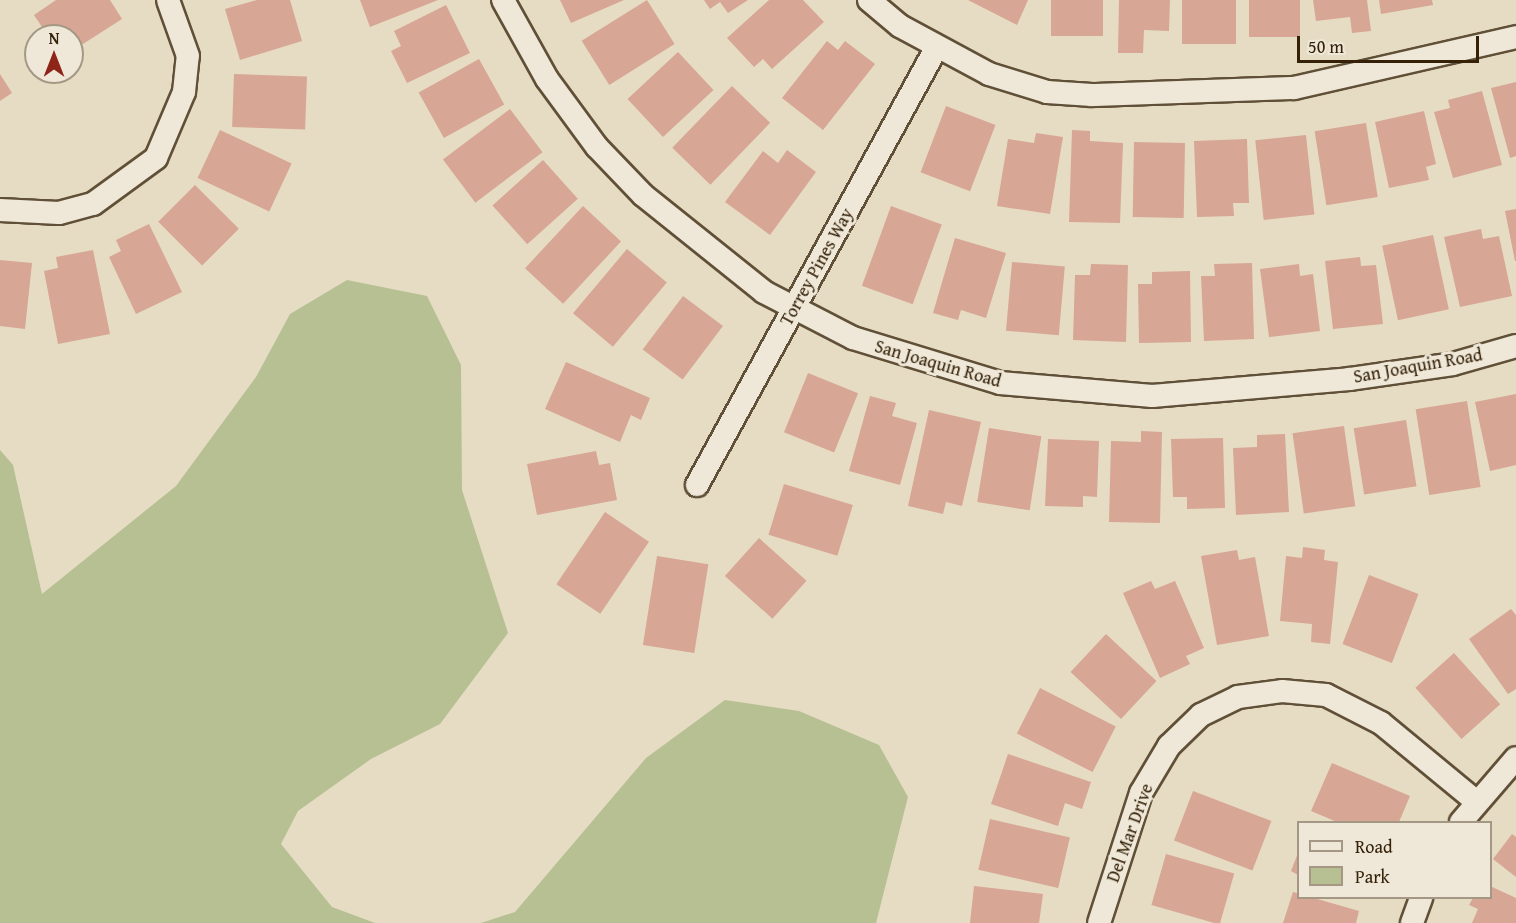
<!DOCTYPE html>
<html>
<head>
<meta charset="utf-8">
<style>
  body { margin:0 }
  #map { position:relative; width:1516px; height:923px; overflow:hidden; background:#e6dcc3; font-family:"Gentium Book Plus",serif }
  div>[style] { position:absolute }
  .green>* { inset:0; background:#b6c093 }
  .building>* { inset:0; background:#d7a694; transform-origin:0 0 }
  .roads { filter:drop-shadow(2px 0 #605037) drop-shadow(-2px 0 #605037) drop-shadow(0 2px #605037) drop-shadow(0 -2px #605037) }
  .minor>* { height:22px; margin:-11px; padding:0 11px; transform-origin:11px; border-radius:11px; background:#efe8d8 }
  span { translate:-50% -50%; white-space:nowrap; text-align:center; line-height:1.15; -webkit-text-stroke:6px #efe8d8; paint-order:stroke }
  .street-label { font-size:18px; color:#342108 }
  .legend { position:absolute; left:1297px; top:821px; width:195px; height:78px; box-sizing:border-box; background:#efe8d8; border:2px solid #a49885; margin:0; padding:8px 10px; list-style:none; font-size:18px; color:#342108 }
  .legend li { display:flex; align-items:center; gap:12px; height:30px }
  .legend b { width:30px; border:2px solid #a49885 }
  .north { position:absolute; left:24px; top:24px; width:60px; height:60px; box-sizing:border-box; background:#efe8d8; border:2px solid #a49885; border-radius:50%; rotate:0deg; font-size:16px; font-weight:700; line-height:24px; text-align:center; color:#342108 }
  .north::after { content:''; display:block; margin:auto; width:21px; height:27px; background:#8f2418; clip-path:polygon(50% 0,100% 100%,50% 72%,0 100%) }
  .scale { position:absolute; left:1297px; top:36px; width:182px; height:27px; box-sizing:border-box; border:3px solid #342108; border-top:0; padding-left:8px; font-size:18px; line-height:21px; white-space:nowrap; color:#342108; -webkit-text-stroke:4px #efe8d8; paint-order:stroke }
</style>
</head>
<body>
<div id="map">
  <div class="green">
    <div style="clip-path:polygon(347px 280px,427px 296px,461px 365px,462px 490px,508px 633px,440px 724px,371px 759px,298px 811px,281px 844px,332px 907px,375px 923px,0 923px,0 450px,13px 465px,42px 594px,176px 486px,256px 377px,290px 314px)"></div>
    <div style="clip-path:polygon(725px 700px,799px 711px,879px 745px,908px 797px,876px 923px,481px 923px,515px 912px,646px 758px)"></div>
  </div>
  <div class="building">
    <div style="clip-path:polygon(56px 0,110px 0,122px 19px,72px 51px,72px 36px,48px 36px,34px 15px)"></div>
    <div style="clip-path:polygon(257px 0,290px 0,302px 41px,240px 60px,225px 9px)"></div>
    <div style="clip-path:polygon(360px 0,438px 0,370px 27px)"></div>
    <div style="clip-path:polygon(560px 0,624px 0,571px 23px)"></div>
    <div style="left:647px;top:0;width:52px;height:77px;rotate:58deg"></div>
    <div style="clip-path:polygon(704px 0,748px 0,728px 13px,720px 2px,710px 9px)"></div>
    <div style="clip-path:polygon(769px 0,803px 0,824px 22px,772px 69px,763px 59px,754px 67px,727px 38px)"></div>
    <div style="clip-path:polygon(968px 0,1028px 0,1017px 25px)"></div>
    <div style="left:1051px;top:0;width:52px;height:36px"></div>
    <div style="clip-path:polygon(1119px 0,1170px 0,1169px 31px,1144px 30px,1143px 53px,1118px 53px)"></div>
    <div style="left:1182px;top:0;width:54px;height:44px"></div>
    <div style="left:1249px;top:0;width:51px;height:37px"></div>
    <div style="clip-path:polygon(1313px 0,1367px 0,1371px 31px,1352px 33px,1350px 17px,1316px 21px)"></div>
    <div style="clip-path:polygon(1379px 0,1432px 0,1433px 5px,1381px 14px)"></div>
    <div style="clip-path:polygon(446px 5px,470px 53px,407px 83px,391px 51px,401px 46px,394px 31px)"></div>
    <div style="clip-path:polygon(827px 41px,838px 50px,845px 41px,875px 64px,823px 130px,782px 98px)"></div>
    <div style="left:678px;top:52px;width:52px;height:69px;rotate:47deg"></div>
    <div style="left:479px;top:59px;width:52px;height:69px;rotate:61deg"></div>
    <div style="clip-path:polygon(0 74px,12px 93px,0 101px)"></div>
    <div style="left:234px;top:74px;width:73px;height:53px;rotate:2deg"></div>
    <div style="clip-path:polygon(1516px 82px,1516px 156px,1510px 158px,1491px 88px)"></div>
    <div style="left:732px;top:86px;width:53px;height:86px;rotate:44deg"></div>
    <div style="clip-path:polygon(1482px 91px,1502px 165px,1453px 178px,1434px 112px,1450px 108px,1448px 100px)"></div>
    <div style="left:946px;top:106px;width:53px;height:71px;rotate:21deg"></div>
    <div style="left:510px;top:109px;width:54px;height:84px;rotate:53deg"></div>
    <div style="clip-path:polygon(1424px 111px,1436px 164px,1426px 167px,1429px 180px,1389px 188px,1375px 122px)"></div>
    <div style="left:1366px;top:123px;width:75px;height:52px;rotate:81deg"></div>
    <div style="left:220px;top:130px;width:79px;height:53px;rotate:25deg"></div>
    <div style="clip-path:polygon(1072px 130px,1090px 131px,1090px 141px,1123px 143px,1120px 223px,1069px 222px)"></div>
    <div style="clip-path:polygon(1036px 133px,1063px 137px,1050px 214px,997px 206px,1008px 139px,1034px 143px)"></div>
    <div style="left:1306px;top:135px;width:80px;height:51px;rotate:84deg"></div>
    <div style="clip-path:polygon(1247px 139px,1249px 203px,1233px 203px,1234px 216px,1197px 217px,1194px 141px)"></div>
    <div style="left:1134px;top:142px;width:51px;height:75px;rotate:1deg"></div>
    <div style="clip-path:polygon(787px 150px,816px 172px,770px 235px,725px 202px,763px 151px,778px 163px)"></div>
    <div style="left:543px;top:160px;width:52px;height:68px;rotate:48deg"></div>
    <div style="left:195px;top:185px;width:62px;height:52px;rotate:45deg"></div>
    <div style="left:583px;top:206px;width:52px;height:85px;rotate:43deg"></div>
    <div style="left:891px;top:206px;width:54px;height:85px;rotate:20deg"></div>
    <div style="clip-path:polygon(1516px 209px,1516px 261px,1515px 261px,1505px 211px)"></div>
    <div style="clip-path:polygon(149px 224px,182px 292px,136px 314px,109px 257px,121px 251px,116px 240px)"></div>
    <div style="clip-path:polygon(1481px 229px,1483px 239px,1499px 236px,1512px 296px,1460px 307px,1444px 237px)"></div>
    <div style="left:1433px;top:235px;width:76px;height:52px;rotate:78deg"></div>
    <div style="clip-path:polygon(955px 238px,1006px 253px,986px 318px,961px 310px,958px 320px,933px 313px)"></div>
    <div style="left:627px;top:249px;width:52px;height:84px;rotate:40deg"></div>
    <div style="clip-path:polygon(93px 250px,110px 334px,58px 344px,44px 271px,58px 268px,56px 257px)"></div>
    <div style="clip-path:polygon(1360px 257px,1361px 266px,1376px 265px,1383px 324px,1333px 329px,1325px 261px)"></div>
    <div style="clip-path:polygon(0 260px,32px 263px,25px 329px,0 326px)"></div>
    <div style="left:1012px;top:262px;width:53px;height:69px;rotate:5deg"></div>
    <div style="clip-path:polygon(1252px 263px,1254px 339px,1204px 341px,1201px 276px,1215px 276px,1214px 264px)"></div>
    <div style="clip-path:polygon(1091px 264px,1128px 265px,1126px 342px,1073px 340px,1075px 275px,1090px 275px)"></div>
    <div style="clip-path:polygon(1299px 264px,1300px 276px,1313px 274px,1320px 331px,1269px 337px,1260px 269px)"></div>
    <div style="clip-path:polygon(1190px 271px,1191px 342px,1139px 343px,1138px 284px,1152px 284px,1152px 272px)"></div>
    <div style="left:683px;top:296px;width:50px;height:67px;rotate:37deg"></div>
    <div style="clip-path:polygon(566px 362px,650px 398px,641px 420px,631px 415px,620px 442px,545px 409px)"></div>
    <div style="left:808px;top:373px;width:54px;height:64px;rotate:22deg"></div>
    <div style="clip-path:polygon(1516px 394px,1516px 465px,1490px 471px,1475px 402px)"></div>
    <div style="clip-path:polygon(870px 396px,896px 403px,892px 416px,917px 423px,900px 485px,849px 471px)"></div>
    <div style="left:1467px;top:401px;width:87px;height:52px;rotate:81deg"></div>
    <div style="clip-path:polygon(929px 410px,981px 422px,962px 506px,946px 502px,943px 514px,908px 506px)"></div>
    <div style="left:1406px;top:420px;width:67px;height:53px;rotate:81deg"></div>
    <div style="left:1344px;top:426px;width:81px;height:52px;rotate:82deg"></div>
    <div style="left:989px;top:428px;width:53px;height:75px;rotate:9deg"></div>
    <div style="clip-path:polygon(1141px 431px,1162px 432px,1160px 523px,1109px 522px,1111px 441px,1141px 442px)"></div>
    <div style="clip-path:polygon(1285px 434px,1289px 512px,1236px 515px,1233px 448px,1257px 447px,1257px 435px)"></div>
    <div style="clip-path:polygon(1223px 438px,1225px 508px,1187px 509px,1187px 497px,1173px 497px,1171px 439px)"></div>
    <div style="clip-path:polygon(1048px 439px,1099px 441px,1097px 497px,1083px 496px,1083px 507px,1045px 506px)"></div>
    <div style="clip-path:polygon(596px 451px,599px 465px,610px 463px,617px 500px,537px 515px,527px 464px)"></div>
    <div style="left:784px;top:484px;width:72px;height:53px;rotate:17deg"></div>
    <div style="left:605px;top:512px;width:53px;height:87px;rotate:34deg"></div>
    <div style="left:759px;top:538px;width:64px;height:51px;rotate:42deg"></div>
    <div style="clip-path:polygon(1303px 547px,1325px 550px,1324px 560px,1338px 562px,1330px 644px,1311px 642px,1312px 624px,1280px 621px,1286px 556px,1302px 558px)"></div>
    <div style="clip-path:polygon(1237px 550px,1239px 560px,1255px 557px,1269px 636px,1217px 645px,1201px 556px)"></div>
    <div style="left:657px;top:556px;width:52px;height:90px;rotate:9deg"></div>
    <div style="left:1369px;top:575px;width:53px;height:74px;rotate:21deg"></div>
    <div style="clip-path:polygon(1151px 581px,1155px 589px,1175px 581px,1204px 648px,1186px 656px,1190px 664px,1160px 678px,1123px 593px)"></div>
    <div style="clip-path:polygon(1511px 609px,1516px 615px,1516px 689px,1508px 694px,1469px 639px)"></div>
    <div style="left:1106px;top:634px;width:69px;height:52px;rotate:43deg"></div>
    <div style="left:1454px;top:653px;width:69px;height:52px;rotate:48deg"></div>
    <div style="left:1040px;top:688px;width:85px;height:51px;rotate:27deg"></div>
    <div style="clip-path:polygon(1008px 754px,1091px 782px,1082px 809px,1065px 803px,1058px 826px,991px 804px)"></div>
    <div style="clip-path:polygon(1332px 763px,1410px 796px,1399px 822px,1337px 822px,1311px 811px)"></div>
    <div style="left:1193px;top:791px;width:84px;height:53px;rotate:21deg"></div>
    <div style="left:990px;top:819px;width:82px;height:52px;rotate:13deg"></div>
    <div style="clip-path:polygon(1512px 834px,1516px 837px,1516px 877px,1493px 859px)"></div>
    <div style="clip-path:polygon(1298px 853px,1298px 875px,1291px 871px)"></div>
    <div style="left:1166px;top:854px;width:71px;height:53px;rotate:16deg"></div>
    <div style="clip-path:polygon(974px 886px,1043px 894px,1039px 923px,970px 923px)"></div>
    <div style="clip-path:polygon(1490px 886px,1516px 898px,1516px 923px,1472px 923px,1478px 909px,1469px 905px,1473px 898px,1490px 898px)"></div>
    <div style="clip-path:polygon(1293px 892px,1359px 911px,1356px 923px,1283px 923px)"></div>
  </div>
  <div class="roads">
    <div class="minor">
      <div style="left:503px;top:0;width:90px;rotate:60.9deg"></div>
      <div style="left:547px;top:79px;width:84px;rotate:53.7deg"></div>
      <div style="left:597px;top:147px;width:66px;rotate:46.2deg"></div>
      <div style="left:643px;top:195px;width:155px;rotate:38.7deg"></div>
      <div style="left:764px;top:292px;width:100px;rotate:27.3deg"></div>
      <div style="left:853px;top:338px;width:154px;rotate:17deg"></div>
      <div style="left:1000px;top:383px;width:153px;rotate:4.9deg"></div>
      <div style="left:1152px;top:396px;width:198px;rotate:-4.9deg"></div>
      <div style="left:1349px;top:379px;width:105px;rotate:-8.2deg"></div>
      <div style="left:1453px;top:364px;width:66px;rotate:-15.9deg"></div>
      <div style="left:869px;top:0;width:40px;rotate:40deg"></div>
      <div style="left:900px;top:26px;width:101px;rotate:28.3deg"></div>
      <div style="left:989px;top:74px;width:61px;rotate:17.2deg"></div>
      <div style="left:1047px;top:92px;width:45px;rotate:3.8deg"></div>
      <div style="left:1092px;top:95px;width:202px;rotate:-2deg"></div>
      <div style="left:1294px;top:88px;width:228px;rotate:-12.9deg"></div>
      <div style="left:0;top:210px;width:59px;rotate:2.9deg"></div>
      <div style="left:59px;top:213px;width:35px;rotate:-15deg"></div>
      <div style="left:93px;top:204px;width:78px;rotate:-36.1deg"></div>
      <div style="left:156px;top:158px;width:72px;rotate:-67deg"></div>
      <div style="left:184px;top:92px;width:36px;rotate:-84deg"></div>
      <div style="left:188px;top:56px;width:59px;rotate:-109.7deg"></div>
      <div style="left:697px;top:485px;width:498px;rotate:-61.3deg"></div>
      <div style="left:1461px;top:822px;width:84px;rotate:-49.3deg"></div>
      <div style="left:1099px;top:923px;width:137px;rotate:-72.1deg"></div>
      <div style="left:1141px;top:793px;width:55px;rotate:-59.2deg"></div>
      <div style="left:1169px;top:746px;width:45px;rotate:-44.1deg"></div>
      <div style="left:1201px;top:715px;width:41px;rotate:-25.9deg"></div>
      <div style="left:1238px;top:697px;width:44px;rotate:-7.8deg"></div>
      <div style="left:1282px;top:691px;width:44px;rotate:5.2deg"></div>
      <div style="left:1326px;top:695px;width:62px;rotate:27deg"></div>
      <div style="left:1381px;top:723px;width:124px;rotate:39.5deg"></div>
      <div style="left:1412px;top:923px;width:27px;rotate:-70deg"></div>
    </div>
  </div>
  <div class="street-label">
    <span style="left:817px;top:267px;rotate:-61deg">Torrey Pines Way</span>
    <span style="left:938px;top:364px;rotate:16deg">San Joaquin Road</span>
    <span style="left:1418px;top:366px;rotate:-10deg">San Joaquin Road</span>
    <span style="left:1130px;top:833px;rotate:-70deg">Del Mar Drive</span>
  </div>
  <ul class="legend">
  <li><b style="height:8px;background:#efe8d8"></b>Road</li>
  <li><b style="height:16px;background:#b6c093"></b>Park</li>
  </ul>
  <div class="north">N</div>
  <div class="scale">50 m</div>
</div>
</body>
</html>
